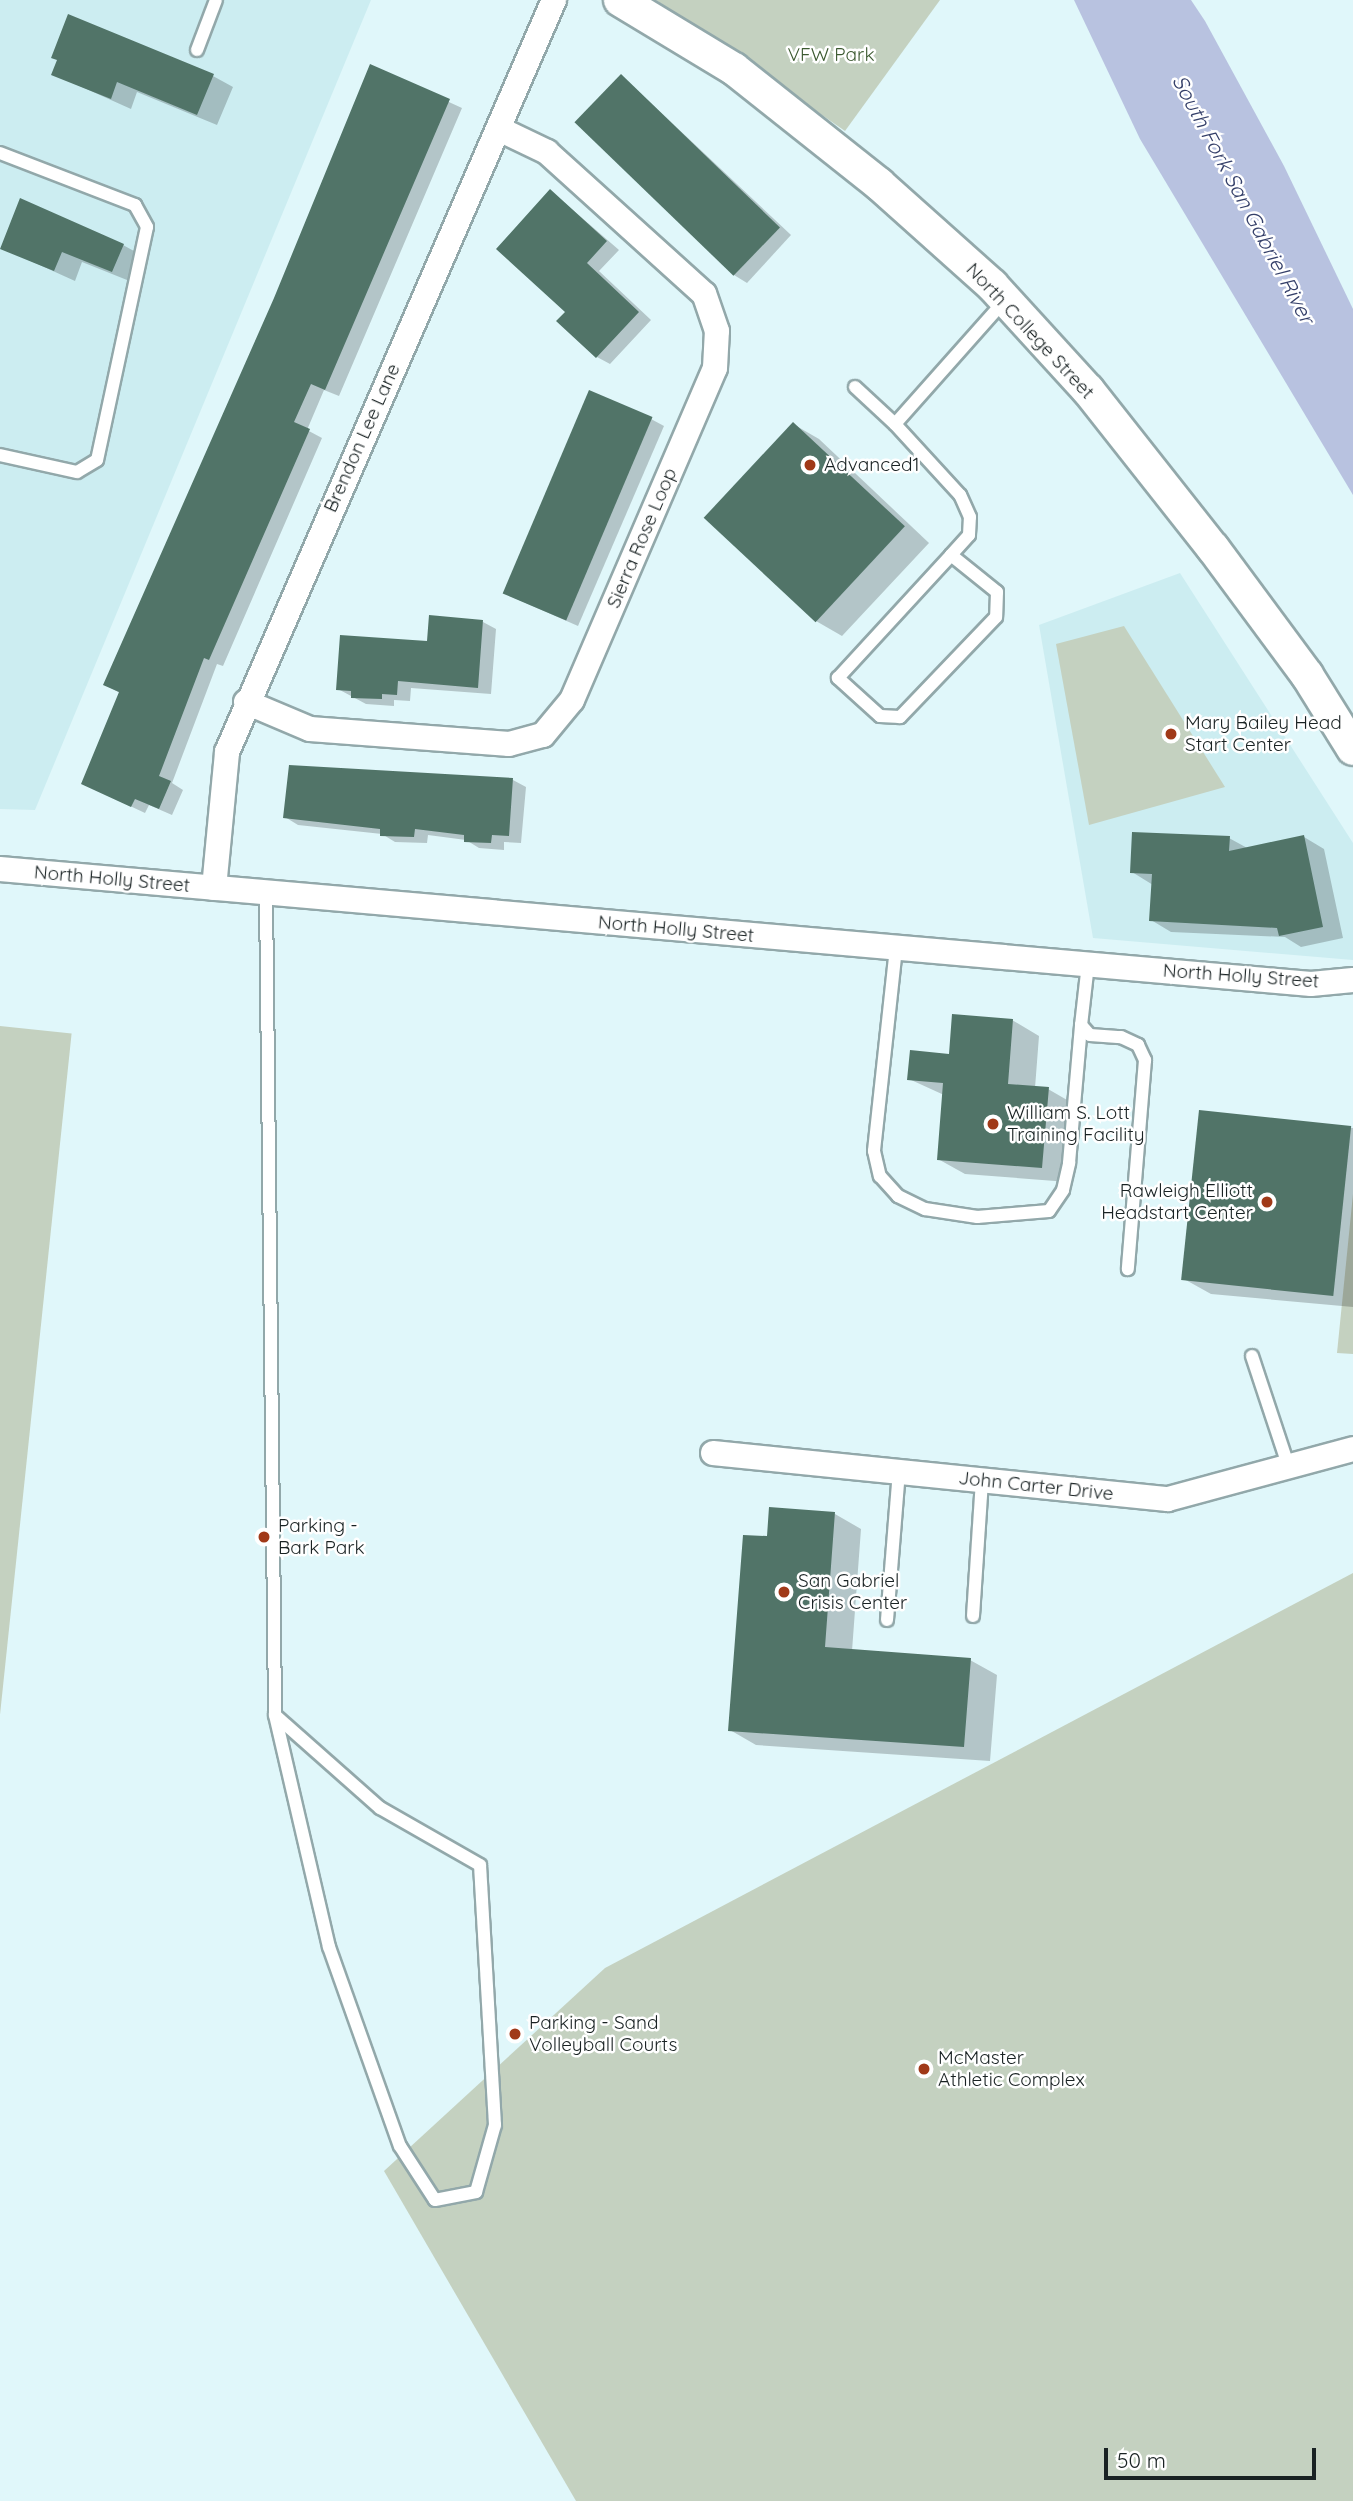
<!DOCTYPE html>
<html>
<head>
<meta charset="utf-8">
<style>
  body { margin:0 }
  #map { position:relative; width:1353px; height:2501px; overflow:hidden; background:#e0f7fa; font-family:Quicksand,sans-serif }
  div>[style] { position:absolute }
  .built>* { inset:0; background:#ccedf1 }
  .green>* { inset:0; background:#c4d1c0; transform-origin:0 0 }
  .water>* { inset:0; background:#b8c2e0 }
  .shadow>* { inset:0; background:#0003 }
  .building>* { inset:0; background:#517468; transform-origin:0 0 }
  .roads { filter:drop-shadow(2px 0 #92a8aa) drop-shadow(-2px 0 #92a8aa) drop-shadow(0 2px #92a8aa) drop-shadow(0 -2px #92a8aa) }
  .service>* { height:12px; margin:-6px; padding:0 6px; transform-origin:6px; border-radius:6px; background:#fff }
  .minor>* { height:24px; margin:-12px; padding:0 12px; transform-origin:12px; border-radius:12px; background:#fff }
  .tertiary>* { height:32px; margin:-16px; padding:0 16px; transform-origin:16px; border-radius:16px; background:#fff }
  .dots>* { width:19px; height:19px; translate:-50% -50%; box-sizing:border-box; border:4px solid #fff; border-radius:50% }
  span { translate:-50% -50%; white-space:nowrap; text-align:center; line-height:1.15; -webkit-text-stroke:5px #fff; paint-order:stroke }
  .park-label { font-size:19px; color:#3c5a31 }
  .street-label { font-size:19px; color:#192223 }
  .poi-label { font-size:19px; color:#192223 }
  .left { translate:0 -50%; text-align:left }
  .right { translate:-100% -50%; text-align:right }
  .water-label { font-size:21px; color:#343f69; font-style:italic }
  .scale { position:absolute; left:1104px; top:2448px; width:212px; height:32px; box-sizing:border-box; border:4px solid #192223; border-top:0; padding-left:9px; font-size:21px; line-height:24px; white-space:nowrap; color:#192223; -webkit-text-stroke:5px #fff; paint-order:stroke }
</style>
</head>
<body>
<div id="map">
  <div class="built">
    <div style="clip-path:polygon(0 0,371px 0,35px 810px,0 809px)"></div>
    <div style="clip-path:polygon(1180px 573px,1353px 843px,1353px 960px,1093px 938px,1039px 625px)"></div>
  </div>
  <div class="green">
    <div style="clip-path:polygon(656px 0,940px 0,845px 131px)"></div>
    <div style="clip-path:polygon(1124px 626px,1225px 787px,1089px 825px,1056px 644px)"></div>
    <div style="left:0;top:1026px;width:72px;height:699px;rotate:6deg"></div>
    <div style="clip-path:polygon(1353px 1194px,1353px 1354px,1337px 1353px)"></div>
    <div style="clip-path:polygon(1353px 1573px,1353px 2501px,576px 2501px,384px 2171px,605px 1968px)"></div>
  </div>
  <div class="water">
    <div style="clip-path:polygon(1074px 0,1191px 0,1205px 21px,1284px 166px,1353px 309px,1353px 495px,1140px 139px)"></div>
  </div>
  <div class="shadow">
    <div style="clip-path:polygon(370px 66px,462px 108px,339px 396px,324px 390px,307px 430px,322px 438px,223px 666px,217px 664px,172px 783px,183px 790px,172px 815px,149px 805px,145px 813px,83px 784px,120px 693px,105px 685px,276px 298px)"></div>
    <div style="clip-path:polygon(53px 74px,213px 76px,233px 87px,217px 125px,137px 92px,131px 109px)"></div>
    <div style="clip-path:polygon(622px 76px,791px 235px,747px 283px,734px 275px)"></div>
    <div style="clip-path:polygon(551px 191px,619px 250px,599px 271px,651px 320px,610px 364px,597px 357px,568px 312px)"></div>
    <div style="clip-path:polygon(123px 245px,143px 256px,132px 282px,82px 262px,75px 281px,2px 248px)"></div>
    <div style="clip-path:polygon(651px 419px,664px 426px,578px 626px,503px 593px)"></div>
    <div style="clip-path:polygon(793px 424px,819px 439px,929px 543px,842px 636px,816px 621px)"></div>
    <div style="clip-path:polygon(483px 622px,496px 629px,491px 694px,411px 688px,410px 701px,394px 700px,394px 706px,366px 704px,338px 689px,428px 643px)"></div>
    <div style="clip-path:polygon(290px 767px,513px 780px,526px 787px,521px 843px,504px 842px,504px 850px,479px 848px,466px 840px,428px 835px,427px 843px,395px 842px,382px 834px,298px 825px,285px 817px)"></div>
    <div style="clip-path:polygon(1304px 837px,1324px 849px,1343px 938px,1301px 947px,1285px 937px,1171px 932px,1151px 920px,1153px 885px,1132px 872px,1229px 838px,1249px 849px)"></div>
    <div style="clip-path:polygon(1012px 1020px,1039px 1036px,1035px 1088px,1048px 1089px,1074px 1104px,1068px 1182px,965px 1174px,938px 1159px,944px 1095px,909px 1079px)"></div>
    <div style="clip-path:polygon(1201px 1112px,1353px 1128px,1353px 1307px,1211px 1294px,1184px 1279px)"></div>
    <div style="clip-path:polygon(835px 1514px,861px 1529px,852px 1651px,970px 1660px,997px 1675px,990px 1761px,756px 1745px,730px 1730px,768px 1538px)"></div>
  </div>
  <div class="building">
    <div style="clip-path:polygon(68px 14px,214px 74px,197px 115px,117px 82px,111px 99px,51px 75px,57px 60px,51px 58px)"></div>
    <div style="clip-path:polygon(370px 64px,450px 99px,325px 390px,311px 384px,294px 422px,310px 429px,209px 660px,204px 658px,159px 776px,171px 781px,159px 809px,135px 799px,131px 807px,81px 784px,119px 692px,103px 685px,274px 298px)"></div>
    <div style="left:621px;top:74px;width:221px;height:67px;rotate:44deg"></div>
    <div style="clip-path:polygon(550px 189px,607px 241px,587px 263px,639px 312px,596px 358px,556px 321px,565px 312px,496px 249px)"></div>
    <div style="clip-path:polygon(20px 198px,124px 244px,112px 272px,62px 252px,54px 271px,0 249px)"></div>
    <div style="left:589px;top:390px;width:69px;height:221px;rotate:23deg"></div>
    <div style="left:793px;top:422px;width:153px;height:131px;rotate:43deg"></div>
    <div style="clip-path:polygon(429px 615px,483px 620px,478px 688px,398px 681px,397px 695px,382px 694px,382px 699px,351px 698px,351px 691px,336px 690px,340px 635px,427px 641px)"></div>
    <div style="clip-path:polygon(289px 765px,513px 778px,509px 836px,492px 835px,491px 843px,464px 842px,464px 835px,415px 829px,414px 837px,380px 836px,380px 829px,283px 818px)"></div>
    <div style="clip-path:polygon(1132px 832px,1230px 836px,1229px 851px,1304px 835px,1323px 927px,1279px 936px,1277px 928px,1149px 921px,1152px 874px,1130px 873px)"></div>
    <div style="clip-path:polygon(952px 1014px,1013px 1019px,1008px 1084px,1049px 1087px,1042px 1168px,937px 1160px,943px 1083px,907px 1080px,910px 1050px,949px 1054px)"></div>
    <div style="left:1199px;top:1110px;width:153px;height:171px;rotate:6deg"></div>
    <div style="clip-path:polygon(769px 1507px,835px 1512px,825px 1647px,971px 1658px,964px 1747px,728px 1731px,743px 1535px,767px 1536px)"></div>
  </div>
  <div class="roads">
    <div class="service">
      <div style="left:197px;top:50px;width:53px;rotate:-69.2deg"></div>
      <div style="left:0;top:153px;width:145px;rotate:21.1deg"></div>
      <div style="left:135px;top:205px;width:25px;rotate:61deg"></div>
      <div style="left:147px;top:227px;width:238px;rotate:102.1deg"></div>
      <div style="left:97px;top:460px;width:23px;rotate:149deg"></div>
      <div style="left:77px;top:472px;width:79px;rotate:-167.6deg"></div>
      <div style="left:855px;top:387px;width:54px;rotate:42.8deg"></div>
      <div style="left:951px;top:555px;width:59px;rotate:38.8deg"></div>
      <div style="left:997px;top:592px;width:25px;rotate:92deg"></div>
      <div style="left:996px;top:617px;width:139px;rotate:133.8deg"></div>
      <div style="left:900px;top:717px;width:20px;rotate:-177deg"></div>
      <div style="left:880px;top:716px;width:57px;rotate:-137.9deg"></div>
      <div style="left:838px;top:678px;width:167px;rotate:-47.4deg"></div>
      <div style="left:951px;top:555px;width:27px;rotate:-48deg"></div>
      <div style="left:969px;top:535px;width:18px;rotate:-87deg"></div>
      <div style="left:970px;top:517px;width:24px;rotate:-114deg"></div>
      <div style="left:960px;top:495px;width:96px;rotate:-132.5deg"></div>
      <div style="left:895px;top:424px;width:166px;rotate:-48.4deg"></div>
      <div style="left:266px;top:893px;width:822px;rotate:89.37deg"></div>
      <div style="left:275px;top:1715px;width:238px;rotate:76.9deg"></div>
      <div style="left:329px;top:1947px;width:211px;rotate:70.4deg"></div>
      <div style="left:400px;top:2146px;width:64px;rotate:57.1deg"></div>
      <div style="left:435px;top:2200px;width:42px;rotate:-11deg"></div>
      <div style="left:476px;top:2192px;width:70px;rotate:-74.2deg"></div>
      <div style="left:495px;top:2125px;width:260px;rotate:-93.3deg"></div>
      <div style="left:480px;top:1865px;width:115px;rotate:-150.3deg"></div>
      <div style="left:380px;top:1808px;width:140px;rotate:-138.5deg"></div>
      <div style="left:896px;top:948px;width:204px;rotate:96.2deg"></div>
      <div style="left:874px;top:1151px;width:26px;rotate:77deg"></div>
      <div style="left:880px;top:1176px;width:27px;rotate:48deg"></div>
      <div style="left:898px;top:1196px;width:30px;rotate:26deg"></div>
      <div style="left:925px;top:1209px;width:53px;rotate:8.7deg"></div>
      <div style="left:977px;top:1217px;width:72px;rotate:-4.8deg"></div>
      <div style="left:1049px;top:1211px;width:25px;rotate:-56deg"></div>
      <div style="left:1063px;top:1190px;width:28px;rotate:-77deg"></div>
      <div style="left:1069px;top:1163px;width:139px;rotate:-85deg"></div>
      <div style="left:1088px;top:964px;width:61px;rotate:96.5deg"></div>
      <div style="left:1081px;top:1025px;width:13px;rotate:48deg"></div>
      <div style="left:1090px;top:1035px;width:31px;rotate:4deg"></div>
      <div style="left:1121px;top:1037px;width:19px;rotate:25deg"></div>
      <div style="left:1138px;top:1045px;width:17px;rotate:65deg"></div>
      <div style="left:1145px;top:1060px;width:210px;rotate:94.7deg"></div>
      <div style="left:1252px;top:1356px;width:118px;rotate:71.7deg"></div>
      <div style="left:973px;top:1616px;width:136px;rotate:-86.2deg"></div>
      <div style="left:887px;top:1620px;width:148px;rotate:-85.4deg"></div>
    </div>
    <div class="minor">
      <div style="left:246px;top:702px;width:69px;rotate:22.9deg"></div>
      <div style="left:310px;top:729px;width:200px;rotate:4.3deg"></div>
      <div style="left:509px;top:744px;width:35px;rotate:-15deg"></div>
      <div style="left:543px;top:735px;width:45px;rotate:-50.4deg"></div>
      <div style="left:572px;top:700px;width:361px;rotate:-66.7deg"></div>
      <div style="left:715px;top:368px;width:37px;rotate:-87deg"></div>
      <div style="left:717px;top:331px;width:39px;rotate:-109deg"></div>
      <div style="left:704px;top:294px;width:212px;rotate:-137.9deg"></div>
      <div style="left:547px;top:152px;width:53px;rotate:-154.4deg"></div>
      <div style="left:0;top:869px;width:1316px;rotate:5.01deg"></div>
      <div style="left:1311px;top:984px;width:42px;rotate:-5.4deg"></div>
      <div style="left:214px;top:888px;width:137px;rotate:-84.5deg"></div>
      <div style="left:227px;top:752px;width:820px;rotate:-66.5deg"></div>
      <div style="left:713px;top:1453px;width:457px;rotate:5.8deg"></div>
      <div style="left:1168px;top:1499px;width:192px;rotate:-15.1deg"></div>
    </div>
    <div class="tertiary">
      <div style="left:620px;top:0;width:133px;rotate:31.2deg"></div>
      <div style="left:734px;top:69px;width:185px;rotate:38.4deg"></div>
      <div style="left:879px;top:184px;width:152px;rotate:41.8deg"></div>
      <div style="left:992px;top:285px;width:142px;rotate:47.6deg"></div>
      <div style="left:1088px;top:390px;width:201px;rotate:51.7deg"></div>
      <div style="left:1213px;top:548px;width:158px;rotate:53.5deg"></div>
      <div style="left:1307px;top:675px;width:87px;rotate:58.1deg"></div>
    </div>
  </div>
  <div class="dots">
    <div style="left:810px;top:465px;background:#a03918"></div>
    <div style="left:1171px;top:734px;background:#a03918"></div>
    <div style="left:993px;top:1124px;background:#a03918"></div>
    <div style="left:1267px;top:1202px;background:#a03918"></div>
    <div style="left:264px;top:1537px;background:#a03918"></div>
    <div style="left:784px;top:1592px;background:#a03918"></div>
    <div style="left:515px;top:2034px;background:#a03918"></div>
    <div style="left:924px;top:2069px;background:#a03918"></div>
  </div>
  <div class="park-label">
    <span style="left:831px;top:55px">VFW Park</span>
  </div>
  <div class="street-label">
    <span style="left:1030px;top:331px;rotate:47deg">North College Street</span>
    <span style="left:362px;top:438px;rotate:-66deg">Brendon Lee Lane</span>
    <span style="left:642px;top:538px;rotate:-67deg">Sierra Rose Loop</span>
    <span style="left:112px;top:879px;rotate:5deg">North Holly Street</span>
    <span style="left:676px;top:929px;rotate:5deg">North Holly Street</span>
    <span style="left:1241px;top:976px;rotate:4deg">North Holly Street</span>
    <span style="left:1036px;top:1486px;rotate:6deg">John Carter Drive</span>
  </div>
  <div class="poi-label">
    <span class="left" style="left:824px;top:465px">Advanced1</span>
    <span class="left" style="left:1185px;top:734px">Mary Bailey Head<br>Start Center</span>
    <span class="left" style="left:1007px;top:1124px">William S. Lott<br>Training Facility</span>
    <span class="right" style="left:1253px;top:1202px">Rawleigh Elliott<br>Headstart Center</span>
    <span class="left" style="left:278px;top:1537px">Parking -<br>Bark Park</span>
    <span class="left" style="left:798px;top:1592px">San Gabriel<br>Crisis Center</span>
    <span class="left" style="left:529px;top:2034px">Parking - Sand<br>Volleyball Courts</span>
    <span class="left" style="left:938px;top:2069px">McMaster<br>Athletic Complex</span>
  </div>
  <div class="water-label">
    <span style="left:1244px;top:199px;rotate:62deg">South Fork San Gabriel River</span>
  </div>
  <div class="scale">50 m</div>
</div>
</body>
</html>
